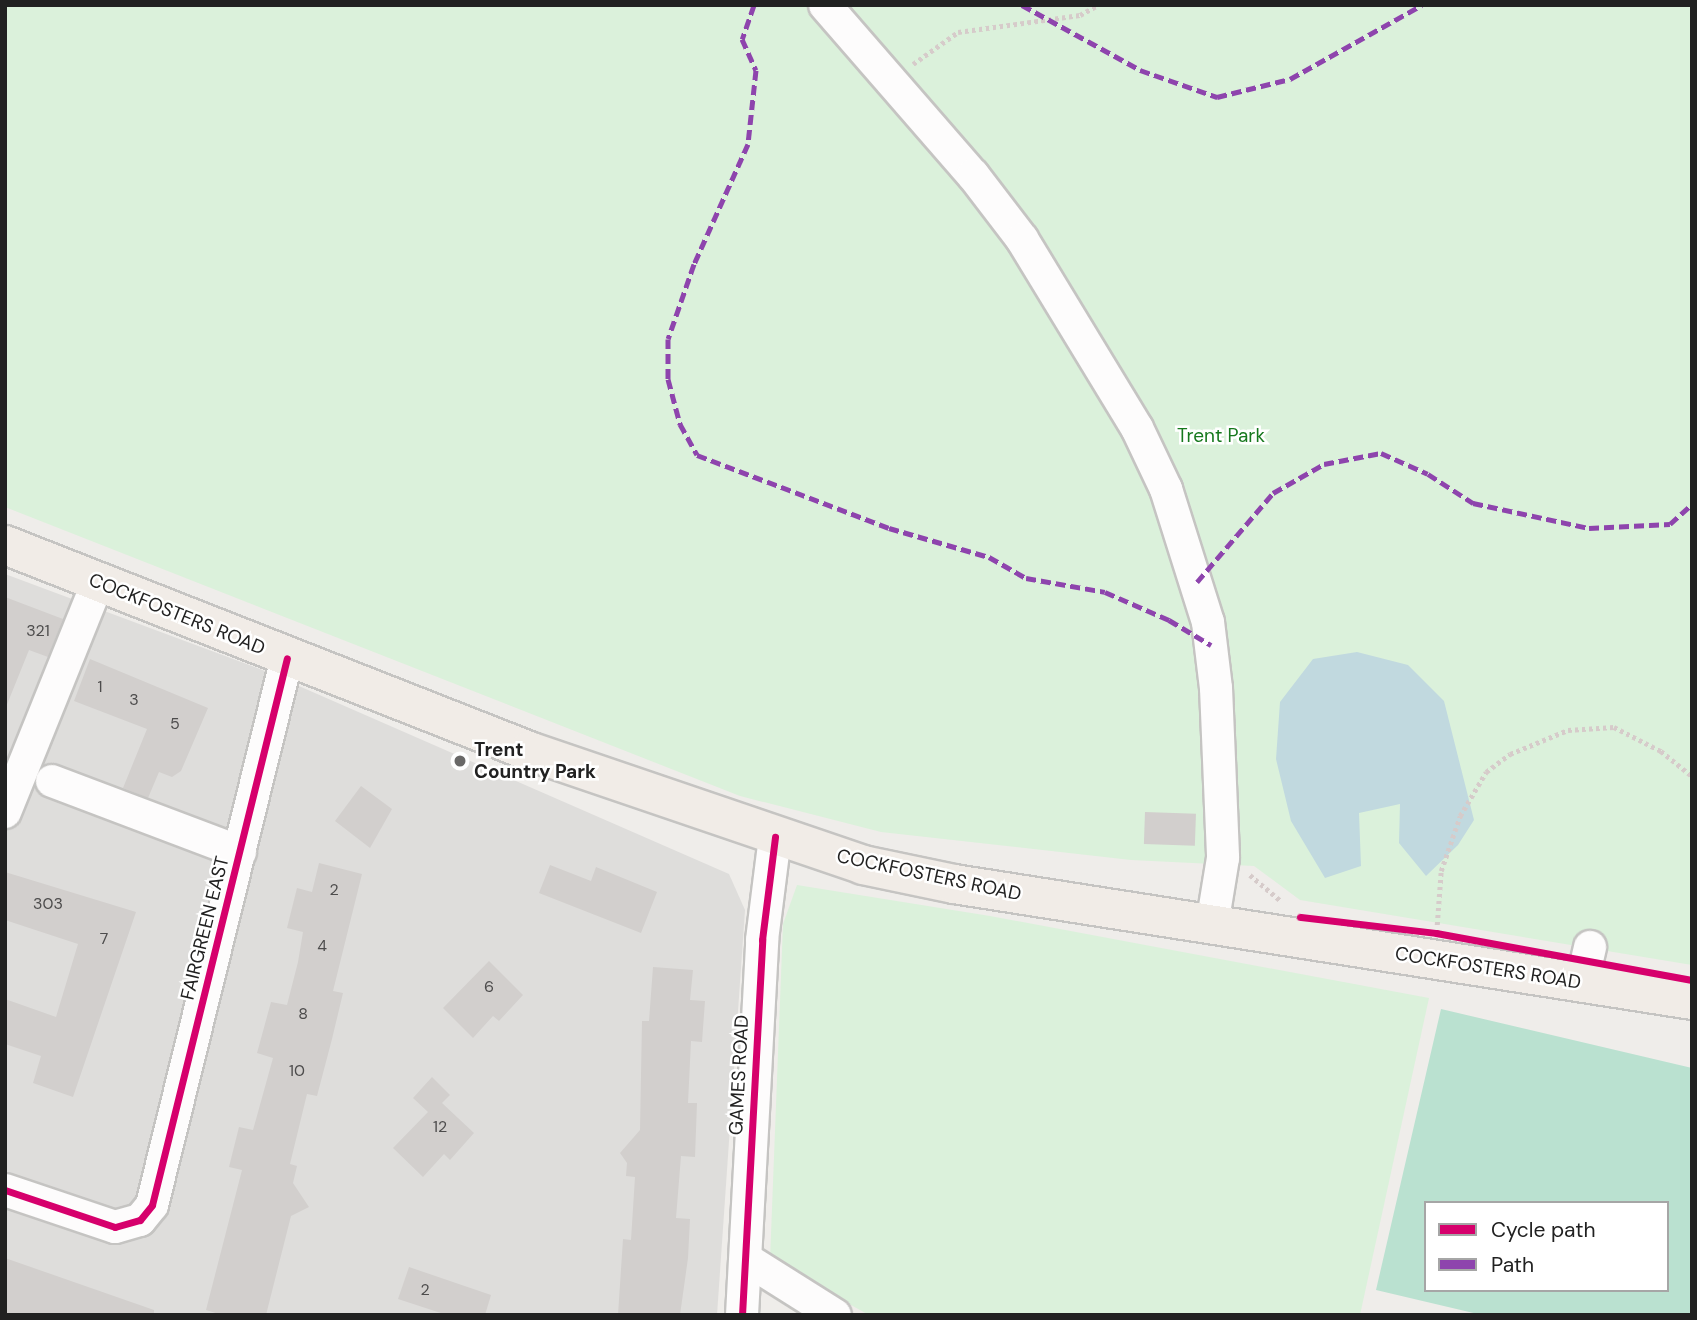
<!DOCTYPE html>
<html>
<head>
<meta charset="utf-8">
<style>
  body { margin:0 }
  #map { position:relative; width:1697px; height:1320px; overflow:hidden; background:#efedea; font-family:"DM Sans",sans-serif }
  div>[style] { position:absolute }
  .residential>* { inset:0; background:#dedddb }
  .park>* { inset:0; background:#dbf1db }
  .pitch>* { inset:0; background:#bae1d0 }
  .water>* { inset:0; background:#c1d9df }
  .building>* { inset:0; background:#d2cfcd; transform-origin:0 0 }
  .path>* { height:4.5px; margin-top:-2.25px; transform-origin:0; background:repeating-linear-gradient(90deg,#d6cbca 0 3.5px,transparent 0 7px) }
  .roads { filter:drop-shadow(2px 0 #c5c4c2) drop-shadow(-2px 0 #c5c4c2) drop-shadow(0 2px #c5c4c2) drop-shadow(0 -2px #c5c4c2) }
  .minor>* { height:32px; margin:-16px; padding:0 16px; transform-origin:16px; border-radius:16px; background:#fdfcfc }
  .major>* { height:38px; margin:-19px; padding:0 19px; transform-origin:19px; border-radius:19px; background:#f1ece7 }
  .quiet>* { height:5px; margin-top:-2.5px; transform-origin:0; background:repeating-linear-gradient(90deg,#8e44ad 0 10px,transparent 0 15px) }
  .cycleway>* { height:7px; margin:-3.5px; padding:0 3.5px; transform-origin:3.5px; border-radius:3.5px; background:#d6006c }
  .dots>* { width:19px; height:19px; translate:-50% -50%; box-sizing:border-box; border:4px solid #fff; border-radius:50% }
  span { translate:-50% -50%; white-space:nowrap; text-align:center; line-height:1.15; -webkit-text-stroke:5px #fff; paint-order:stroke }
  .number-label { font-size:16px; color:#4d4c4c }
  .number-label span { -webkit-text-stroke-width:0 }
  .park-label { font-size:19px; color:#16781d }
  .street-label { font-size:19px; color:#212121 }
  .poi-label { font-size:19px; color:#212121; font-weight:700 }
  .left { translate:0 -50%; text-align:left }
  .frame { position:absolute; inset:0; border:7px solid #212121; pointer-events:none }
  .legend { position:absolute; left:1424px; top:1201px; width:245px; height:91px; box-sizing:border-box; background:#fff; border:2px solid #a6a6a6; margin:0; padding:9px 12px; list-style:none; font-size:21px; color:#212121 }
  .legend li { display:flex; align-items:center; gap:14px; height:35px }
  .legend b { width:35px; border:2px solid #a6a6a6 }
</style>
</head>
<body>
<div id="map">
  <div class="residential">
    <div style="clip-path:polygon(5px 574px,260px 669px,729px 874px,745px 910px,717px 1315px,5px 1315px)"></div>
  </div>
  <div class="park">
    <div style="clip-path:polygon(5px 5px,1692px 5px,1692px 965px,1300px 900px,1254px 866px,1131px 860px,881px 832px,740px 796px,5px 507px)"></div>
    <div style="clip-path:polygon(797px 885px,990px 916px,1429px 998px,1360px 1315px,869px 1315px,770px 1260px,783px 924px)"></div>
  </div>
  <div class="pitch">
    <div style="clip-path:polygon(evenodd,1441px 1009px,1692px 1068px,1692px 1315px,1482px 1315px,1376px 1290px,1441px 1009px,1426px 1203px,1667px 1203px,1667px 1290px,1426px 1290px,1426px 1203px)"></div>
  </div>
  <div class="water">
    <div style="clip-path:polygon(1357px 652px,1408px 665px,1444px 701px,1474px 820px,1458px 845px,1426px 876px,1399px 843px,1400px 804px,1359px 813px,1361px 866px,1325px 878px,1291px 821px,1276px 759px,1280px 702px,1313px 659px)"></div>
  </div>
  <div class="building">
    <div style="clip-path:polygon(5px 597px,63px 619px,48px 657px,29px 650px,6px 707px)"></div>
    <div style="clip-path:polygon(90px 659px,208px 708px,181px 771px,172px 777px,159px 772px,148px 798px,123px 788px,147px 729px,74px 701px)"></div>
    <div style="clip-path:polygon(361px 786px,392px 809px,370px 848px,335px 821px)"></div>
    <div style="left:1145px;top:812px;width:51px;height:32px;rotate:2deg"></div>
    <div style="clip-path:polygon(319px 863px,362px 874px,333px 991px,343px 993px,332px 1039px,317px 1096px,307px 1094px,290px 1164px,297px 1166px,293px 1183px,309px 1207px,291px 1216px,266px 1315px,222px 1315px,206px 1310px,242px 1170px,229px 1167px,239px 1127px,253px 1130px,273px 1058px,257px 1053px,271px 1002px,287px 1005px,298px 962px,303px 932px,287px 928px,297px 888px,312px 892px)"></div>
    <div style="clip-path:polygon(550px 865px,591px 881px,596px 867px,657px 892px,641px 933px,539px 893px)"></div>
    <div style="clip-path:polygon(5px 872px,136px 912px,73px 1097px,33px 1083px,41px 1056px,5px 1044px,5px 999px,56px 1017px,78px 944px,5px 920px)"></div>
    <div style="clip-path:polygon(489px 961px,523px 995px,499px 1021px,493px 1016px,473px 1038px,443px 1008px)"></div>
    <div style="clip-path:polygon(653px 967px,693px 970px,690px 1000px,705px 1001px,702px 1042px,691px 1041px,688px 1103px,697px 1103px,695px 1157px,681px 1156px,676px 1218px,690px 1219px,688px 1258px,680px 1315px,618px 1315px,623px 1239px,631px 1240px,635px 1177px,626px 1176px,627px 1163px,620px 1153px,640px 1130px,642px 1021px,649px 1021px)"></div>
    <div style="clip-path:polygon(432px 1077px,450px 1095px,442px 1103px,474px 1133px,450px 1160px,444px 1154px,423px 1177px,393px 1148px,428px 1112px,413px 1098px)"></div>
    <div style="clip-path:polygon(5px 1258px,154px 1310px,154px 1315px,5px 1315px)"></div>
    <div style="clip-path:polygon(409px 1267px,491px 1295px,485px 1315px,447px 1315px,398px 1299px)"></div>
  </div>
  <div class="path">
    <div style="left:913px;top:64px;width:55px;rotate:-35.4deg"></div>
    <div style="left:958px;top:32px;width:123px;rotate:-7.9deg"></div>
    <div style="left:1080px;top:15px;width:21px;rotate:-29deg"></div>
    <div style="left:1250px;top:875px;width:40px;rotate:40deg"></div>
    <div style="left:1437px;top:925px;width:54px;rotate:-85.8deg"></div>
    <div style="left:1441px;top:871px;width:58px;rotate:-70.9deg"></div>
    <div style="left:1460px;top:816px;width:51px;rotate:-59.4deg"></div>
    <div style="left:1486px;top:772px;width:30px;rotate:-37deg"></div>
    <div style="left:1510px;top:754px;width:63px;rotate:-22.5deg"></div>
    <div style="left:1568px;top:730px;width:46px;rotate:-3.7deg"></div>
    <div style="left:1614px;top:727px;width:53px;rotate:27.1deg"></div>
    <div style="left:1661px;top:751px;width:40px;rotate:39deg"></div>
  </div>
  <div class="roads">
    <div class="minor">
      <div style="left:825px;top:5px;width:225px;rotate:49deg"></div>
      <div style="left:973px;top:175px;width:81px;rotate:52.6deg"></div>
      <div style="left:1022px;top:239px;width:221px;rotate:58.7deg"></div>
      <div style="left:1137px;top:428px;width:68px;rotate:64.6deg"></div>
      <div style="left:1166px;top:489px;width:139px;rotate:72.5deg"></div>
      <div style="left:1208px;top:622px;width:66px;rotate:83.1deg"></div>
      <div style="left:1216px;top:688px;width:170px;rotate:87.6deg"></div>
      <div style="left:1223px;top:858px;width:68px;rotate:99.3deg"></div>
      <div style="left:52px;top:781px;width:201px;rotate:20.7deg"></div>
      <div style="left:5px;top:812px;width:248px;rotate:-68deg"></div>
      <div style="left:1582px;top:982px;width:36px;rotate:-77deg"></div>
      <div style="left:5px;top:1190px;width:116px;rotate:18.6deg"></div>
      <div style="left:115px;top:1227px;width:26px;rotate:-16deg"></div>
      <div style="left:140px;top:1220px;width:19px;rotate:-51deg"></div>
      <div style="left:152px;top:1205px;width:563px;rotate:-76.14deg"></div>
      <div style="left:746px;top:1259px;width:105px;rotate:32.2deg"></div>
      <div style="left:742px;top:1315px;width:376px;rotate:-86.9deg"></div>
      <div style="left:762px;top:940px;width:104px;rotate:-82.8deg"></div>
    </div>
    <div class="major">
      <div style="left:5px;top:545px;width:563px;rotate:21.46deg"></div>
      <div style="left:529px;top:751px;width:353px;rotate:18.8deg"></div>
      <div style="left:863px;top:865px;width:93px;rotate:11.8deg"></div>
      <div style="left:954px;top:884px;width:747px;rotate:8.93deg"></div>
    </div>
  </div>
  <div class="quiet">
    <div style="left:754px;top:5px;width:36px;rotate:109deg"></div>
    <div style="left:742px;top:39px;width:34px;rotate:66deg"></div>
    <div style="left:756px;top:70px;width:74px;rotate:96.2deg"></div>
    <div style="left:748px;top:144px;width:132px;rotate:114.2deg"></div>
    <div style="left:694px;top:264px;width:79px;rotate:109.1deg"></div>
    <div style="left:668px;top:339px;width:40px;rotate:90deg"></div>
    <div style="left:668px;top:379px;width:47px;rotate:75.1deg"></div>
    <div style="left:680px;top:424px;width:35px;rotate:61deg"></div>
    <div style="left:697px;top:455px;width:205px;rotate:20.8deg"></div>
    <div style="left:889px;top:528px;width:104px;rotate:16.2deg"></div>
    <div style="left:989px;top:557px;width:43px;rotate:29.6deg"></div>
    <div style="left:1026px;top:578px;width:80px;rotate:10deg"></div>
    <div style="left:1105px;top:592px;width:70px;rotate:23.6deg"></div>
    <div style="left:1169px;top:620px;width:49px;rotate:30.8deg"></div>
    <div style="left:1022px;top:5px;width:135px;rotate:28.8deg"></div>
    <div style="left:1140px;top:70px;width:82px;rotate:19.3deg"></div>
    <div style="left:1217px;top:97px;width:75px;rotate:-13.9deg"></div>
    <div style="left:1290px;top:79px;width:151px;rotate:-29.3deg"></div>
    <div style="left:1197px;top:582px;width:117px;rotate:-49.5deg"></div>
    <div style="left:1273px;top:493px;width:59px;rotate:-29.6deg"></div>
    <div style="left:1324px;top:464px;width:58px;rotate:-10.9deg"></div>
    <div style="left:1381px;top:453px;width:51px;rotate:24.1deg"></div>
    <div style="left:1428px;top:474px;width:54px;rotate:32.8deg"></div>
    <div style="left:1473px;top:503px;width:119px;rotate:12.2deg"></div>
    <div style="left:1589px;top:528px;width:81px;rotate:-2.8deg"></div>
    <div style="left:1670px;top:524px;width:30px;rotate:-42deg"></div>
  </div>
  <div class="cycleway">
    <div style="left:1300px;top:917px;width:137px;rotate:6.7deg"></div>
    <div style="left:1436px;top:933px;width:260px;rotate:10.4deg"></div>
    <div style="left:5px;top:1190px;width:116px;rotate:18.6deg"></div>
    <div style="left:115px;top:1227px;width:26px;rotate:-16deg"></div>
    <div style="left:140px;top:1220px;width:19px;rotate:-51deg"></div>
    <div style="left:152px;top:1205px;width:563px;rotate:-76.14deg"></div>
    <div style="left:742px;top:1315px;width:376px;rotate:-86.9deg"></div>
    <div style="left:762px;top:940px;width:104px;rotate:-82.8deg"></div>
  </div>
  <div class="dots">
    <div style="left:460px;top:761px;background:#696867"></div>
  </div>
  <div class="number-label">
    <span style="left:38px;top:631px">321</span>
    <span style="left:100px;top:687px">1</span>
    <span style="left:134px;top:700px">3</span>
    <span style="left:175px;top:724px">5</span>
    <span style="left:334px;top:890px">2</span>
    <span style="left:48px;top:904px">303</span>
    <span style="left:104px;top:939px">7</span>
    <span style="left:322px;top:946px">4</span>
    <span style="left:489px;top:987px">6</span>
    <span style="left:303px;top:1014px">8</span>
    <span style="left:297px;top:1071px">10</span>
    <span style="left:440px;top:1127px">12</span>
    <span style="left:425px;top:1290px">2</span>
  </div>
  <div class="park-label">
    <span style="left:1221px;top:436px">Trent Park</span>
  </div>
  <div class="street-label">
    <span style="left:177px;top:614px;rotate:22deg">COCKFOSTERS ROAD</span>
    <span style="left:929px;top:875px;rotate:12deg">COCKFOSTERS ROAD</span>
    <span style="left:205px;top:928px;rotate:-76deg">FAIRGREEN EAST</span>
    <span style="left:1488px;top:968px;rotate:9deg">COCKFOSTERS ROAD</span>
    <span style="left:739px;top:1075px;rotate:-87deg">GAMES ROAD</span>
  </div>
  <div class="poi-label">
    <span class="left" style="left:474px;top:761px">Trent<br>Country Park</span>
  </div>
  <div class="frame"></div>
  <ul class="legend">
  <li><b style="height:9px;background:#d6006c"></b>Cycle path</li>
  <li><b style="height:9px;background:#8e44ad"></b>Path</li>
  </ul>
</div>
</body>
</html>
